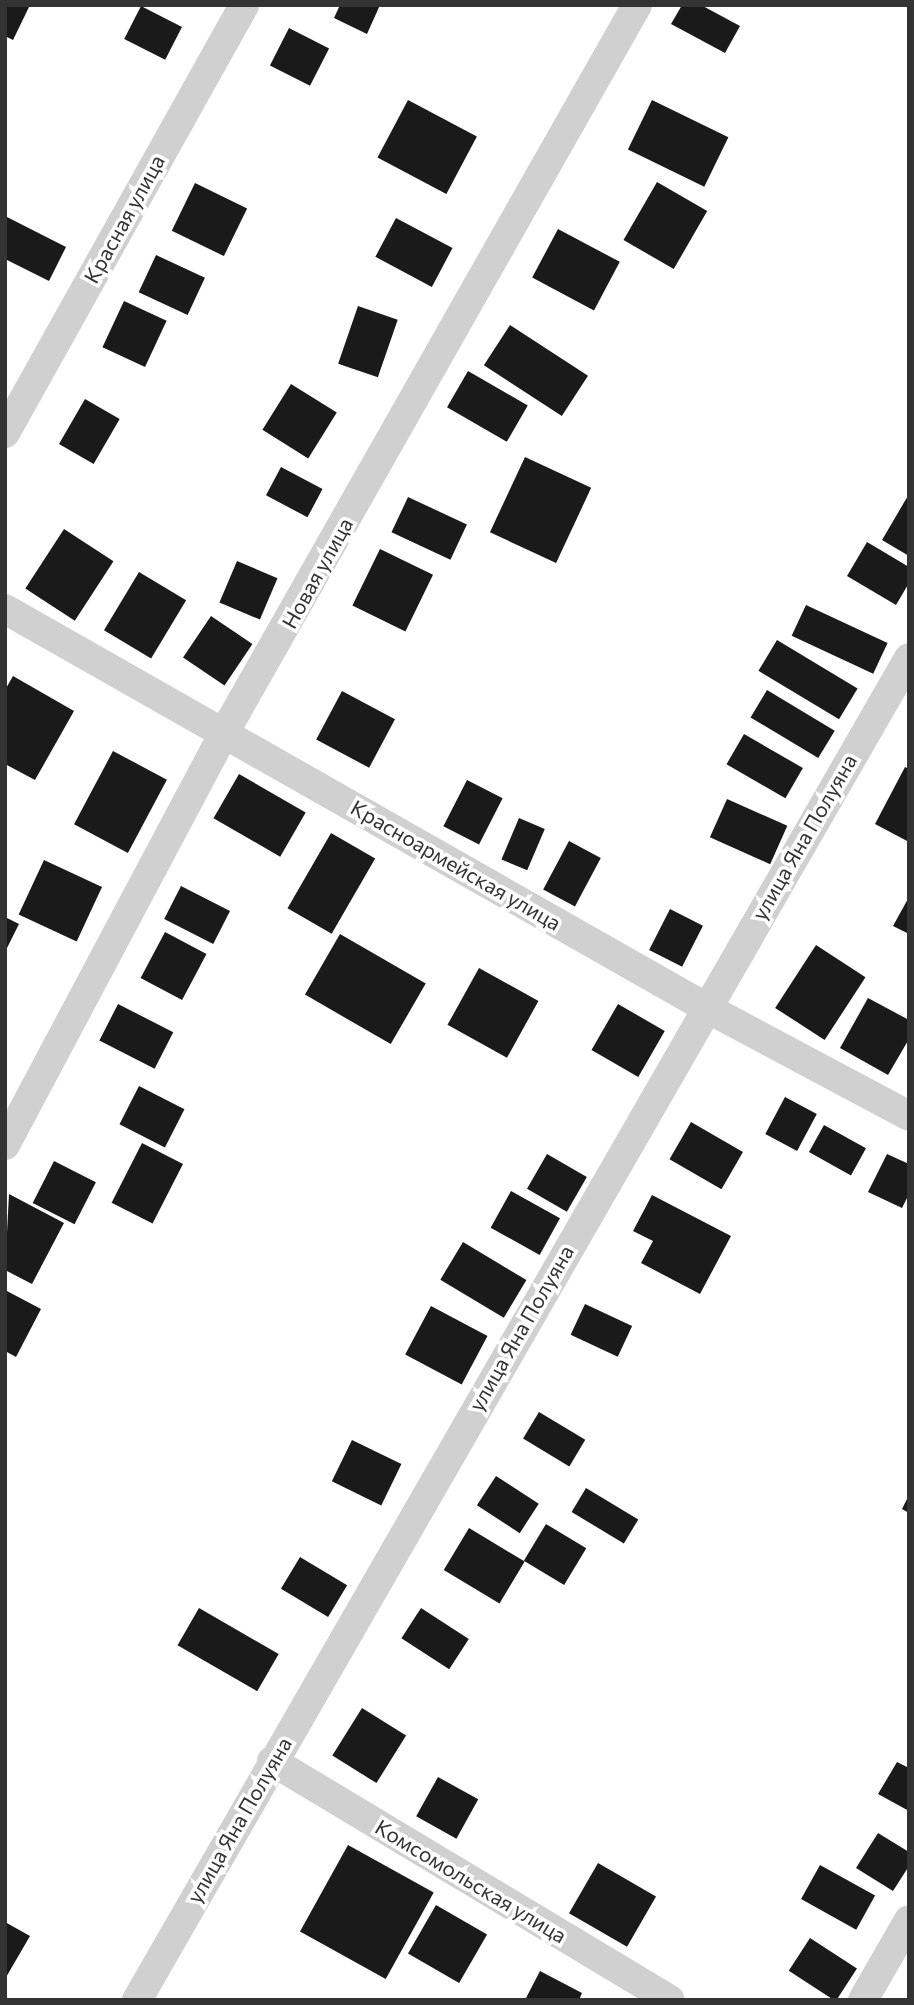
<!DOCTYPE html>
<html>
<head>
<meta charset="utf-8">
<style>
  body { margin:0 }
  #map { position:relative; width:914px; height:2005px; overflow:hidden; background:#fff; font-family:Commissioner,sans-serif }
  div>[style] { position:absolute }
  .building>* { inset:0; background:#1a1a1a; transform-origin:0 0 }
  .street>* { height:30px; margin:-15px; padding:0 15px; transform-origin:15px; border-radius:15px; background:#d0d0d0 }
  span { translate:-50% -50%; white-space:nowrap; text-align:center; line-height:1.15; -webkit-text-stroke:7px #fff; paint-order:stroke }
  .street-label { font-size:21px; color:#333 }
  .frame { position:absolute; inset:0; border:7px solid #333; pointer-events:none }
</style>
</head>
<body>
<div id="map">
  <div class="building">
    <div style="clip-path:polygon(5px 5px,30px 5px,13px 40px,5px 36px)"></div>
    <div style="clip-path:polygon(340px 5px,380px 5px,367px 34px,334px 18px)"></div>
    <div style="clip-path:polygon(682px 5px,701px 5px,740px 26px,725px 53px,671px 24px)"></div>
    <div style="left:141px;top:6px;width:46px;height:37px;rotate:27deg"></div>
    <div style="left:289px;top:28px;width:45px;height:42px;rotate:27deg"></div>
    <div style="left:408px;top:100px;width:78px;height:65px;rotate:28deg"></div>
    <div style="left:652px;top:100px;width:85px;height:55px;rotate:26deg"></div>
    <div style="left:657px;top:182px;width:58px;height:67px;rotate:30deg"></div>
    <div style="left:195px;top:183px;width:58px;height:53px;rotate:26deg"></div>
    <div style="clip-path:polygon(5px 216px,66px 247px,49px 281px,5px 259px)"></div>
    <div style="left:396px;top:218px;width:64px;height:44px;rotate:28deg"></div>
    <div style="left:558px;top:229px;width:70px;height:55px;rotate:28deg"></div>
    <div style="left:156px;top:255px;width:54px;height:41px;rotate:25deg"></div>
    <div style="left:124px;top:301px;width:47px;height:51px;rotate:25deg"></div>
    <div style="left:358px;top:306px;width:42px;height:61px;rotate:19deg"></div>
    <div style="left:510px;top:325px;width:93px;height:48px;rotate:33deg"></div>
    <div style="left:468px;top:371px;width:69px;height:42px;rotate:30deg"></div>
    <div style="left:291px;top:384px;width:54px;height:54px;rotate:32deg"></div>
    <div style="left:85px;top:399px;width:40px;height:52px;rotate:30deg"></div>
    <div style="left:525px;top:457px;width:73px;height:83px;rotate:25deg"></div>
    <div style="left:281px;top:467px;width:47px;height:32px;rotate:28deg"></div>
    <div style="clip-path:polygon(909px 494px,909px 556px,882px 540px)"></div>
    <div style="left:408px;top:497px;width:65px;height:39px;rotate:25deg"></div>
    <div style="left:64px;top:529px;width:59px;height:71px;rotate:33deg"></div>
    <div style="clip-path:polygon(867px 542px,909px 567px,909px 583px,896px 605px,847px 576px)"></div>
    <div style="left:380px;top:549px;width:59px;height:63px;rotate:26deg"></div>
    <div style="left:237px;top:561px;width:44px;height:45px;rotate:23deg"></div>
    <div style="left:139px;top:572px;width:55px;height:68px;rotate:31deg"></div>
    <div style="left:806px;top:605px;width:90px;height:34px;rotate:25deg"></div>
    <div style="left:211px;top:616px;width:50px;height:50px;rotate:34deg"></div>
    <div style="left:777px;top:640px;width:94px;height:36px;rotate:31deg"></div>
    <div style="clip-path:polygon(13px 676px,74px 711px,35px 780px,5px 764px,5px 690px)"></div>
    <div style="left:767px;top:690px;width:79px;height:32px;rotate:31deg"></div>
    <div style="left:342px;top:691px;width:60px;height:55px;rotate:28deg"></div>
    <div style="left:744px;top:734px;width:68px;height:35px;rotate:30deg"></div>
    <div style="left:113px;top:751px;width:61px;height:83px;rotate:28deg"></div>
    <div style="clip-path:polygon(905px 767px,909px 769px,909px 842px,875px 824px)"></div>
    <div style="left:239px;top:774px;width:77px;height:51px;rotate:30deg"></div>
    <div style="left:467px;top:780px;width:40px;height:52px;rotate:27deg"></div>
    <div style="left:727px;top:799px;width:66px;height:42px;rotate:24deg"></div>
    <div style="left:519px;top:818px;width:28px;height:45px;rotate:23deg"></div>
    <div style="left:331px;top:833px;width:51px;height:87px;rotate:30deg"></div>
    <div style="left:569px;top:841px;width:36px;height:55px;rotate:28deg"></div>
    <div style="left:44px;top:860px;width:64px;height:60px;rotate:25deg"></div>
    <div style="left:181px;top:886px;width:55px;height:37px;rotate:27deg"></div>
    <div style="clip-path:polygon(909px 897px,909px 934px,893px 926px)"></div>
    <div style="left:670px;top:909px;width:37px;height:46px;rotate:27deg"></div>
    <div style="clip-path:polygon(5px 917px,19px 924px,5px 952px)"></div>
    <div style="left:165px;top:932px;width:47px;height:52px;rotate:28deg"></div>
    <div style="left:340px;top:934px;width:99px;height:70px;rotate:30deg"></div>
    <div style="left:816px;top:945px;width:59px;height:75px;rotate:33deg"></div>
    <div style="left:479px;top:968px;width:68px;height:65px;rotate:29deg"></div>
    <div style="clip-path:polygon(868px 998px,909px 1020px,909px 1039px,888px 1075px,840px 1048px)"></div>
    <div style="left:118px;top:1004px;width:62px;height:41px;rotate:27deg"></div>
    <div style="left:618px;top:1004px;width:54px;height:53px;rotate:30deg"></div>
    <div style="left:139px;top:1086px;width:51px;height:43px;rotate:27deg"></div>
    <div style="left:785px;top:1097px;width:36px;height:42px;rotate:28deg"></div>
    <div style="left:691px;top:1122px;width:60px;height:43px;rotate:30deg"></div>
    <div style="left:824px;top:1125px;width:48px;height:31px;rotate:29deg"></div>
    <div style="left:142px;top:1143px;width:46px;height:67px;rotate:27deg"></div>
    <div style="left:547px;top:1154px;width:46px;height:40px;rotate:30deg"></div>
    <div style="clip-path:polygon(887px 1154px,909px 1164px,909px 1194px,902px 1208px,868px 1192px)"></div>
    <div style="left:54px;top:1161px;width:47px;height:47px;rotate:27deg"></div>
    <div style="left:511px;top:1191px;width:56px;height:42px;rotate:29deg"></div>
    <div style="clip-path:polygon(9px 1194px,64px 1223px,32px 1284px,5px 1270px)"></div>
    <div style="clip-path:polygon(652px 1195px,731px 1236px,700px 1294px,641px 1263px,653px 1241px,633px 1231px)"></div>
    <div style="left:463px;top:1242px;width:74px;height:44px;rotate:31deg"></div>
    <div style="clip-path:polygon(5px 1290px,41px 1309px,16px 1357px,5px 1351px)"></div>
    <div style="left:585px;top:1304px;width:52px;height:34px;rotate:25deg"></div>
    <div style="left:431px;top:1306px;width:64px;height:55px;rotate:28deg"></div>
    <div style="left:539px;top:1412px;width:54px;height:31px;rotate:31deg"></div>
    <div style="left:352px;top:1440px;width:55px;height:46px;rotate:26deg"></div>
    <div style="left:496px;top:1476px;width:51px;height:35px;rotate:33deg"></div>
    <div style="left:586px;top:1488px;width:61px;height:28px;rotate:31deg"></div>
    <div style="clip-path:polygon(909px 1495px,909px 1513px,902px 1509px)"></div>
    <div style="left:546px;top:1524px;width:47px;height:43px;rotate:31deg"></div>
    <div style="left:469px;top:1528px;width:65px;height:49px;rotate:31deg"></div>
    <div style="left:300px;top:1557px;width:55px;height:37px;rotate:31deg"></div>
    <div style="left:199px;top:1608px;width:92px;height:43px;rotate:30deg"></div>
    <div style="left:421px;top:1608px;width:57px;height:36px;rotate:33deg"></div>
    <div style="left:362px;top:1708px;width:52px;height:56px;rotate:32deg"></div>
    <div style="clip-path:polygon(897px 1762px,909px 1768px,909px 1811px,878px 1794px)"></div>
    <div style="left:438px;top:1777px;width:46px;height:45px;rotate:29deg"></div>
    <div style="clip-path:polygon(878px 1833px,909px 1852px,909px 1866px,893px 1891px,856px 1868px)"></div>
    <div style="left:348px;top:1845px;width:98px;height:99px;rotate:29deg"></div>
    <div style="left:598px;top:1863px;width:67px;height:58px;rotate:30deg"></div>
    <div style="left:820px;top:1865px;width:63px;height:39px;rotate:29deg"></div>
    <div style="left:436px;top:1905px;width:59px;height:56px;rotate:30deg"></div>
    <div style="clip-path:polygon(5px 1922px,30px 1936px,5px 1979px)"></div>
    <div style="left:810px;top:1938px;width:56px;height:39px;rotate:33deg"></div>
    <div style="clip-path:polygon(540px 1971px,582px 1993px,579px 2000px,525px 2000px)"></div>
  </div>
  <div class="street">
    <div style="left:5px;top:433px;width:490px;rotate:-60.8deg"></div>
    <div style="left:5px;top:609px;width:805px;rotate:29.62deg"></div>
    <div style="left:705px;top:1007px;width:231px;rotate:28.1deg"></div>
    <div style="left:5px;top:1145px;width:467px;rotate:-62deg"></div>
    <div style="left:224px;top:733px;width:837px;rotate:-60.43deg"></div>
    <div style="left:272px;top:1761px;width:464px;rotate:31deg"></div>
    <div style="left:137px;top:2000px;width:1548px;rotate:-60.09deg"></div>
    <div style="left:863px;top:2000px;width:92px;rotate:-60.1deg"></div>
  </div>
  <div class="street-label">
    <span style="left:124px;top:219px;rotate:-61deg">Красная улица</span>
    <span style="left:317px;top:573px;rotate:-61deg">Новая улица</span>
    <span style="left:804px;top:837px;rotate:-60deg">улица Яна Полуяна</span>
    <span style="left:456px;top:865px;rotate:30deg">Красноармейская улица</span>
    <span style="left:521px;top:1328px;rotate:-60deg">улица Яна Полуяна</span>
    <span style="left:239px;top:1820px;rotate:-60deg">улица Яна Полуяна</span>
    <span style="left:471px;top:1881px;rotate:31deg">Комсомольская улица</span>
  </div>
  <div class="frame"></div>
</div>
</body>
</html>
